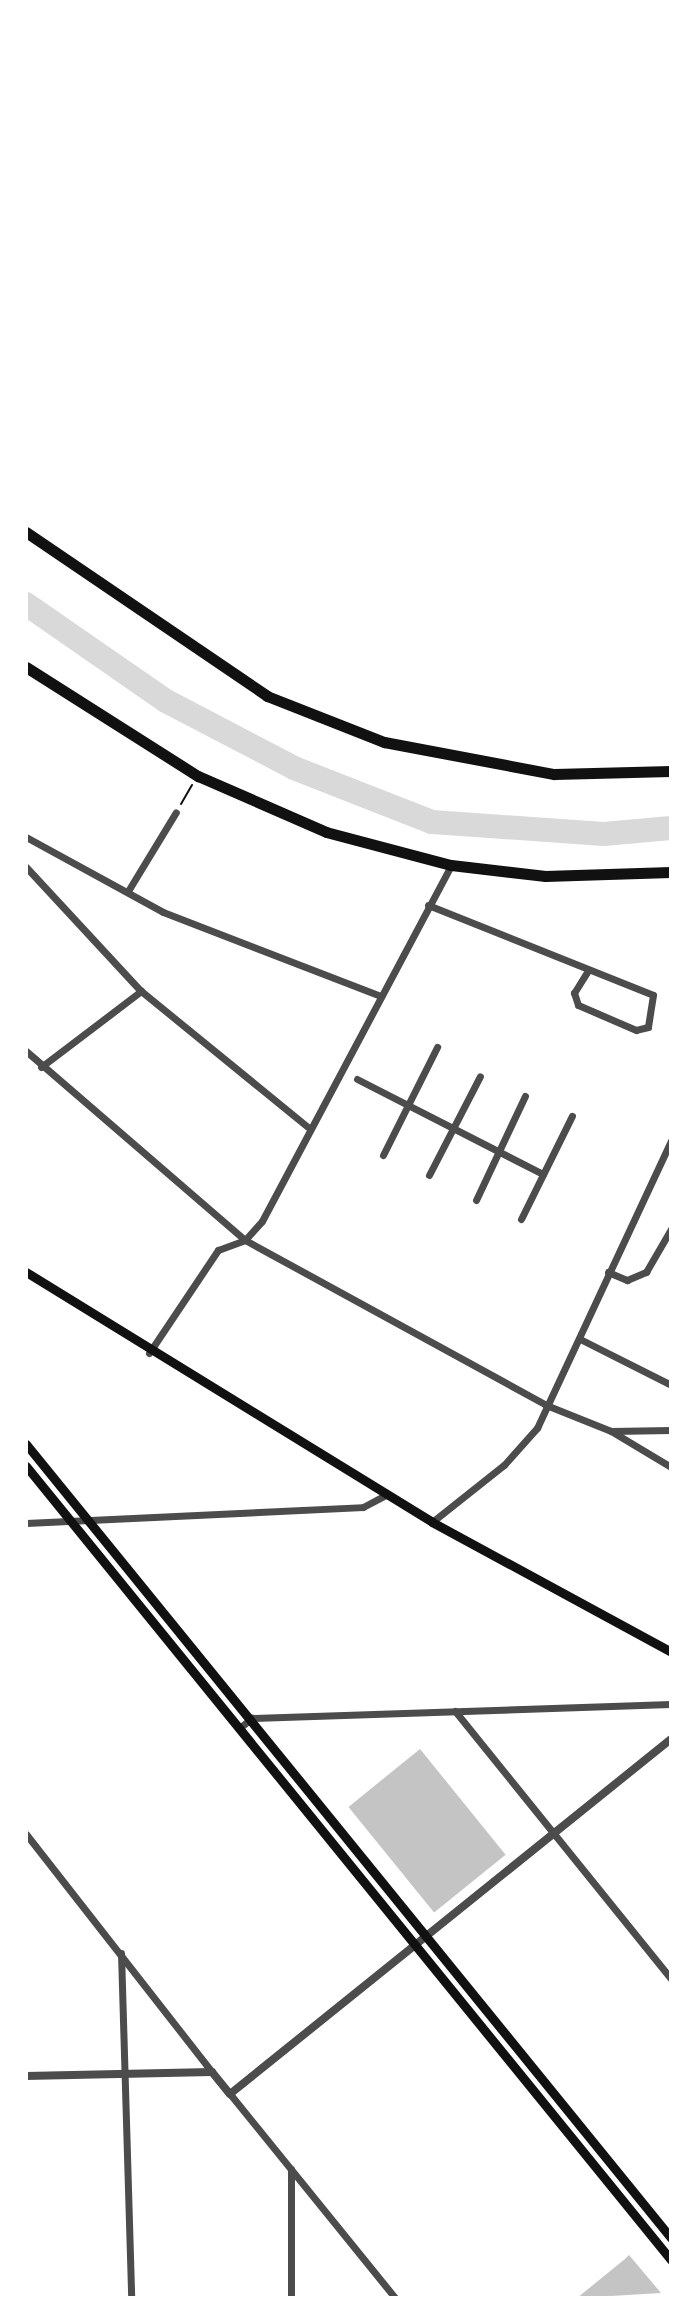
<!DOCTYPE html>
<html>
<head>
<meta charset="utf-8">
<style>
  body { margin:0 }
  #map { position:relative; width:697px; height:2324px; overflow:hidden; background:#fff; font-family:Overpass,sans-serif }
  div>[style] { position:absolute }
  .river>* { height:24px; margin:-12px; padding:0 12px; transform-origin:12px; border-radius:12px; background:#d9d9d9 }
  .building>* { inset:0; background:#c4c4c4; transform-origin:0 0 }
  .path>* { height:2px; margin:-1px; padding:0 1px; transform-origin:1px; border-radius:1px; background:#111 }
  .minor>* { height:7px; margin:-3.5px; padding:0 3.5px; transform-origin:3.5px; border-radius:3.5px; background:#4c4c4c }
  .tertiary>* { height:8px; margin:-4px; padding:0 4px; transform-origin:4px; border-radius:4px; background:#4c4c4c }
  .secondary>* { height:9px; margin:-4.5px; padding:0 4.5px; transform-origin:4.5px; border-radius:4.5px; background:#111 }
  .trunk>* { height:11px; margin:-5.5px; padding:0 5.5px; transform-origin:5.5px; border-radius:5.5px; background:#111 }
  span { translate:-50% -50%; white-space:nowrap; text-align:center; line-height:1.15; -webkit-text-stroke:8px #fff; paint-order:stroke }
  .frame { position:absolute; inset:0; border:28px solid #fff; pointer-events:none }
</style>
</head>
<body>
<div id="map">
  <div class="river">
    <div style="left:26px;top:604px;width:170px;rotate:34.7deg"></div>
    <div style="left:166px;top:701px;width:144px;rotate:27.6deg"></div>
    <div style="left:294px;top:768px;width:148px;rotate:21.4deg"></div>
    <div style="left:432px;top:822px;width:172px;rotate:4deg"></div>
    <div style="left:604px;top:834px;width:67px;rotate:-5.1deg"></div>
  </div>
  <div class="building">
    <div style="left:420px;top:1749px;width:136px;height:92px;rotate:51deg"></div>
    <div style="clip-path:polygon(629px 2255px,661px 2293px,577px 2298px,625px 2259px)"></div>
  </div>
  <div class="path">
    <div style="left:181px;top:804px;width:22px;rotate:-60deg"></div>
  </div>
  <div class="minor">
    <div style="left:26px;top:837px;width:156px;rotate:28.7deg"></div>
    <div style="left:163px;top:912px;width:234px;rotate:21.1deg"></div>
    <div style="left:26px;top:867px;width:169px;rotate:47.2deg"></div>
    <div style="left:141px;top:991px;width:215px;rotate:39.2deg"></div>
    <div style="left:128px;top:891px;width:92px;rotate:-58.7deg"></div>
    <div style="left:428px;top:905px;width:242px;rotate:21.8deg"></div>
    <div style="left:653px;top:995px;width:32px;rotate:99deg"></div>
    <div style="left:648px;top:1027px;width:12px;rotate:166deg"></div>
    <div style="left:636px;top:1030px;width:63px;rotate:-156.7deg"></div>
    <div style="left:578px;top:1005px;width:13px;rotate:-108deg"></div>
    <div style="left:574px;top:993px;width:26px;rotate:-58deg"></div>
    <div style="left:26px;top:1051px;width:289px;rotate:40.8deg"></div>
    <div style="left:245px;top:1240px;width:343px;rotate:28.7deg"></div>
    <div style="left:546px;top:1405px;width:70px;rotate:21.8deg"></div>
    <div style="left:611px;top:1431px;width:60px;rotate:-1deg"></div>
    <div style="left:41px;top:1067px;width:126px;rotate:-37.2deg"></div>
    <div style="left:357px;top:1079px;width:209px;rotate:27.1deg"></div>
    <div style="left:383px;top:1155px;width:121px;rotate:-63.4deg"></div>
    <div style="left:429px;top:1175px;width:111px;rotate:-62.7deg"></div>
    <div style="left:476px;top:1200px;width:115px;rotate:-64.8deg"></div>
    <div style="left:521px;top:1219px;width:115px;rotate:-63.7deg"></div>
    <div style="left:608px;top:1272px;width:21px;rotate:23deg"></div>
    <div style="left:627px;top:1280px;width:21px;rotate:-23deg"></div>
    <div style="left:646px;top:1272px;width:50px;rotate:-59.8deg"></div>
    <div style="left:580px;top:1339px;width:102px;rotate:26.8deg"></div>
    <div style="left:149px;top:1353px;width:124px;rotate:-56.2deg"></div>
    <div style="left:218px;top:1250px;width:29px;rotate:-20deg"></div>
    <div style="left:245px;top:1240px;width:25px;rotate:-48deg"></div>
    <div style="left:262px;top:1221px;width:403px;rotate:-62deg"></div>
    <div style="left:611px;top:1431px;width:70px;rotate:31deg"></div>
    <div style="left:432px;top:1522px;width:92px;rotate:-38.4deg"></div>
    <div style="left:504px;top:1465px;width:50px;rotate:-48.3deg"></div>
    <div style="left:537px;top:1428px;width:317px;rotate:-65deg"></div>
    <div style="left:26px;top:1523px;width:337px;rotate:-2.7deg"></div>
    <div style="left:363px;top:1507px;width:26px;rotate:-28deg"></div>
    <div style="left:455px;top:1711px;width:344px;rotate:51.1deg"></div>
    <div style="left:242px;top:1726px;width:13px;rotate:-39deg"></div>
    <div style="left:252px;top:1718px;width:419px;rotate:-1.9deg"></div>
    <div style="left:26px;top:1834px;width:302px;rotate:52deg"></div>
    <div style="left:121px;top:1953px;width:345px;rotate:88.3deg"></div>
    <div style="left:230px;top:2094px;width:262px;rotate:51deg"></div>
    <div style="left:291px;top:2169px;width:129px;rotate:90deg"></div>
  </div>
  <div class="tertiary">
    <div style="left:26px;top:2076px;width:186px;rotate:-1.2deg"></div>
    <div style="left:212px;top:2072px;width:28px;rotate:51deg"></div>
    <div style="left:230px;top:2094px;width:566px;rotate:-38.83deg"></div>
  </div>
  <div class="secondary">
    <div style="left:26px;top:1272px;width:477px;rotate:31.6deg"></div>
    <div style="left:432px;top:1522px;width:272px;rotate:28.5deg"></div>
    <div style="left:26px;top:1444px;width:1023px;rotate:50.91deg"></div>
    <div style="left:26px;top:1466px;width:1023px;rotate:50.91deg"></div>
  </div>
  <div class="trunk">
    <div style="left:26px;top:532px;width:292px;rotate:34.2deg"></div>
    <div style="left:267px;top:696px;width:126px;rotate:21.5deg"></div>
    <div style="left:384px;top:742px;width:173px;rotate:10.7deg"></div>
    <div style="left:554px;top:774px;width:117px;rotate:-1.5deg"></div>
    <div style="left:26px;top:667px;width:204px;rotate:32.4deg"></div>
    <div style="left:198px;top:776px;width:140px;rotate:23.6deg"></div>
    <div style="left:326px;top:832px;width:129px;rotate:14.8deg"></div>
    <div style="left:451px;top:865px;width:95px;rotate:6.7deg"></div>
    <div style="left:545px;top:876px;width:126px;rotate:-1.8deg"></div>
  </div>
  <div class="frame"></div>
</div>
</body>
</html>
